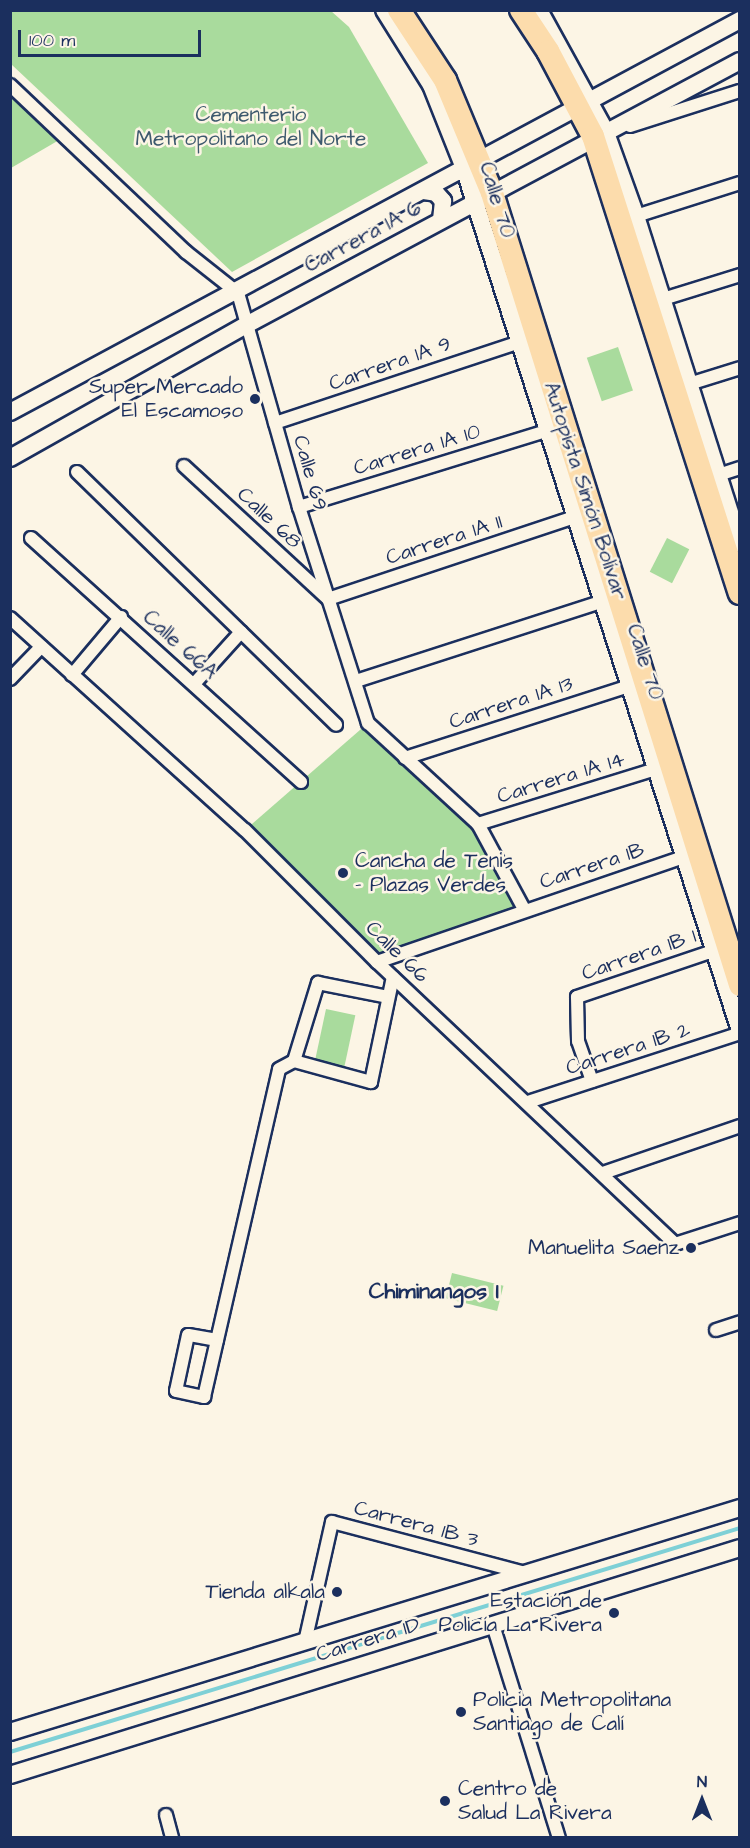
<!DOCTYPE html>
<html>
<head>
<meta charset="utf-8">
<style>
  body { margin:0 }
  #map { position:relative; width:750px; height:1848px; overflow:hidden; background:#fcf5e5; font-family:"Architects Daughter",sans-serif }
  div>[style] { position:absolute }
  .green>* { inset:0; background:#a9db9d; transform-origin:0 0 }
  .stream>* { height:4px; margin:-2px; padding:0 2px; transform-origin:2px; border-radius:2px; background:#7ed0d6 }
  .roads { filter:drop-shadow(2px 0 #1b2f5e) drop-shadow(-2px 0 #1b2f5e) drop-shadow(0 2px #1b2f5e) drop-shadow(0 -2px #1b2f5e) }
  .street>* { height:12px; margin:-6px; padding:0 6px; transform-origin:6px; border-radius:6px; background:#fcf5e5 }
  .secondary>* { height:16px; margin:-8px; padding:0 8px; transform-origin:8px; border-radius:8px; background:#fcf5e5 }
  .highway>* { height:22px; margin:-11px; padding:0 11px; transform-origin:11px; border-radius:11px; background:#fcdcac }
  .dots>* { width:16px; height:16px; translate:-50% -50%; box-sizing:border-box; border:3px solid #fcf5e5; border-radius:50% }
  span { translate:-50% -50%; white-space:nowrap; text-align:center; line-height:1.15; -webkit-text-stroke:5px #fcf5e5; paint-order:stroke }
  .park-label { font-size:21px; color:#3e5a6e }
  .street-label { font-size:21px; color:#1b2f5e }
  .poi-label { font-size:21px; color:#1b2f5e }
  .right { translate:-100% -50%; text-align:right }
  .left { translate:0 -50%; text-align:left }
  .neighbourhood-label { font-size:22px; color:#1b2f5e; font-weight:700 }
  .frame { position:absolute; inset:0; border:12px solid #1b2f5e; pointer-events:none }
  .north { position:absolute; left:672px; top:1770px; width:60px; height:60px; -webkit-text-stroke:4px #fcf5e5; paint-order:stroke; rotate:0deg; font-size:16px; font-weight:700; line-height:24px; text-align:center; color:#1b2f5e }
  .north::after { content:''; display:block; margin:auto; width:21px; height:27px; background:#1b2f5e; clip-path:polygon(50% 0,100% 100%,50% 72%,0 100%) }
  .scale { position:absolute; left:18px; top:30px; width:183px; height:27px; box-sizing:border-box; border:3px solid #1b2f5e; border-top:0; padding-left:8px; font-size:18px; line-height:21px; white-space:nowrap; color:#1b2f5e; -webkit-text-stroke:4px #fcf5e5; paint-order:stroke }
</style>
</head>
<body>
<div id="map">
  <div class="green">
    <div style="clip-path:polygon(10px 11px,331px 11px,349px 27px,428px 163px,232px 272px,11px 64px)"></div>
    <div style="clip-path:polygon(10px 85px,66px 136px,11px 168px,10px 168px)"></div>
    <div style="left:618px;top:347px;width:46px;height:33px;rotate:71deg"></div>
    <div style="left:667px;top:538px;width:25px;height:38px;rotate:27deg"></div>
    <div style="clip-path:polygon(368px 723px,478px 824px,524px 909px,377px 962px,245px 830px)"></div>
    <div style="left:326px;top:1009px;width:30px;height:54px;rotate:12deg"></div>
    <div style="left:452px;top:1273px;width:53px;height:26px;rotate:14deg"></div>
  </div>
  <div class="stream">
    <div style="left:10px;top:1752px;width:764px;rotate:-17.06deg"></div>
  </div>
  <div class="roads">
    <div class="street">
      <div style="left:10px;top:85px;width:243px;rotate:43.5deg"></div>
      <div style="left:186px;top:252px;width:66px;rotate:38.3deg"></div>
      <div style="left:238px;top:293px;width:223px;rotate:74.1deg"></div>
      <div style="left:299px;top:507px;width:227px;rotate:72.3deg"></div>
      <div style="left:368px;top:723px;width:149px;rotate:42.6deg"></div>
      <div style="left:478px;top:824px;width:97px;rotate:61.6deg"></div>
      <div style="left:630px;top:126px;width:115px;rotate:-17.7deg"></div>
      <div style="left:636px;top:216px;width:109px;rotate:-17.6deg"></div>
      <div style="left:663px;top:299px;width:81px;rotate:-17.3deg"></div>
      <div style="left:689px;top:384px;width:53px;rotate:-17.4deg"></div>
      <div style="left:275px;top:423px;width:255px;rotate:-18.3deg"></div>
      <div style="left:184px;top:466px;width:196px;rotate:42.7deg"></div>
      <div style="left:328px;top:599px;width:259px;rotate:-18.4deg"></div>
      <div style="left:77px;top:472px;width:362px;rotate:44.3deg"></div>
      <div style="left:712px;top:477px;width:29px;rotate:-18deg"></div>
      <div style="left:299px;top:507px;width:258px;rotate:-17.1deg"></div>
      <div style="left:31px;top:538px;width:364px;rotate:42.1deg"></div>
      <div style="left:10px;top:618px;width:316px;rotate:42.1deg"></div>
      <div style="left:245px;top:830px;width:187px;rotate:45deg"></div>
      <div style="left:377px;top:962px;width:410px;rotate:43.4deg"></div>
      <div style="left:675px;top:1244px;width:68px;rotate:-17.9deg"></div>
      <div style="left:72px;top:675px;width:76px;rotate:-49.8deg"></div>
      <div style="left:10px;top:679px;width:45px;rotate:-45.9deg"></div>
      <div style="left:356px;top:681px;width:257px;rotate:-17.9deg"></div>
      <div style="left:194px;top:684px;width:70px;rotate:-47.9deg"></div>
      <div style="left:405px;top:758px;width:235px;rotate:-17.8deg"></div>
      <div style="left:478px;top:824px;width:186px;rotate:-17.2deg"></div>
      <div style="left:377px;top:962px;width:324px;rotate:-18.9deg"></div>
      <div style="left:294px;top:1061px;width:82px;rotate:-72.9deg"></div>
      <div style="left:318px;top:983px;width:71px;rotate:11.3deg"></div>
      <div style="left:592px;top:1081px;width:42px;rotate:-109.3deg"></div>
      <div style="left:578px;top:1041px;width:44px;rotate:-91.3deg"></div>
      <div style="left:577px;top:997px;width:144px;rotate:-18.7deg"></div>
      <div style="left:528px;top:1102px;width:223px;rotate:-18deg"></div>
      <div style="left:603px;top:1173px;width:145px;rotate:-18.9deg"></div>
      <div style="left:716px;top:1330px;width:25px;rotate:-18deg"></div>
      <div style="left:217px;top:1340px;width:29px;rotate:-170deg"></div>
      <div style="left:188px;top:1335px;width:57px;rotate:102.1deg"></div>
      <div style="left:176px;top:1391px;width:29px;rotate:12deg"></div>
      <div style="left:204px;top:1397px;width:336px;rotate:-77.1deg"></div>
      <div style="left:279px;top:1069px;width:17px;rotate:-28deg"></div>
      <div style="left:294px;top:1061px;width:80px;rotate:15.3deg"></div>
      <div style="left:371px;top:1082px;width:107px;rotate:-78.2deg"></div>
      <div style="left:493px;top:1625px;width:223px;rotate:72.8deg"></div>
      <div style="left:305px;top:1642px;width:123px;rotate:-77.3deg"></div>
      <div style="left:332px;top:1522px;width:200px;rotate:14.8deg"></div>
      <div style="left:166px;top:1815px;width:24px;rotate:75deg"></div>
    </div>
    <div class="secondary">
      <div style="left:384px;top:10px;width:89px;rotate:57.9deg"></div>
      <div style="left:431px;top:85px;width:89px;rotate:68.3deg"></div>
      <div style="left:464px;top:168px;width:906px;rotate:72.26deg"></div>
      <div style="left:539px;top:10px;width:137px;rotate:61.2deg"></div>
      <div style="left:605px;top:130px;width:91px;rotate:70.2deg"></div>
      <div style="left:636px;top:216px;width:344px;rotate:72.4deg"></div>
      <div style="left:424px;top:191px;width:12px;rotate:9deg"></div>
      <div style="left:436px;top:193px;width:11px;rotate:49deg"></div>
      <div style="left:443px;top:201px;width:19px;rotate:96deg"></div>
      <div style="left:10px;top:412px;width:829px;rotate:-28.24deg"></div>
      <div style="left:10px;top:458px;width:273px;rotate:-29.4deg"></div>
      <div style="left:248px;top:324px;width:558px;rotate:-28.13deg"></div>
      <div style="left:10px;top:1732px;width:764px;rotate:-17.06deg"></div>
      <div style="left:10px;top:1775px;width:764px;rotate:-17.27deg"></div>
    </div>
    <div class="highway">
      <div style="left:399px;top:10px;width:84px;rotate:56.7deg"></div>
      <div style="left:445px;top:80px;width:122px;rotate:67.4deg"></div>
      <div style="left:492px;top:193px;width:830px;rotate:72.61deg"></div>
      <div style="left:521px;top:10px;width:49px;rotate:56.6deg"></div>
      <div style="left:548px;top:51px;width:96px;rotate:62.1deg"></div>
      <div style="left:593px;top:136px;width:480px;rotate:72.2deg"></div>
    </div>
  </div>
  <div class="dots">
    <div style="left:255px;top:399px;background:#1b2f5e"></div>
    <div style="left:343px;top:873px;background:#1b2f5e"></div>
    <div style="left:691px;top:1248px;background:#1b2f5e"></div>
    <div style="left:337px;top:1592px;background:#1b2f5e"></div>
    <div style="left:614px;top:1613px;background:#1b2f5e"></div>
    <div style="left:461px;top:1712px;background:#1b2f5e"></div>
    <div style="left:445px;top:1801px;background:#1b2f5e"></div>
  </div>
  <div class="park-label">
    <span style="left:251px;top:127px">Cementerio<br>Metropolitano del Norte</span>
  </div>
  <div class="street-label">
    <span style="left:497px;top:200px;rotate:73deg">Calle 70</span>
    <span style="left:363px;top:237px;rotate:-28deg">Carrera 1A 6</span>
    <span style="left:390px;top:364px;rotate:-19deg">Carrera 1A 9</span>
    <span style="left:417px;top:450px;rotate:-17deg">Carrera 1A 10</span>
    <span style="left:310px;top:473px;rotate:74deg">Calle 69</span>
    <span style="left:585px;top:491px;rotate:72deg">Autopista Simón Bolívar</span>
    <span style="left:269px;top:518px;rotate:43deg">Calle 68</span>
    <span style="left:444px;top:540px;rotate:-18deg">Carrera 1A 11</span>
    <span style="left:180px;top:645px;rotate:42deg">Calle 66A</span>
    <span style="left:645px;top:662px;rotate:72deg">Calle 70</span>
    <span style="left:511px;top:703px;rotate:-18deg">Carrera 1A 13</span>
    <span style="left:561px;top:778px;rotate:-17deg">Carrera 1A 14</span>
    <span style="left:592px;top:866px;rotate:-18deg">Carrera 1B</span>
    <span style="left:397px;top:952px;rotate:44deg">Calle 66</span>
    <span style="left:639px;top:955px;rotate:-19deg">Carrera 1B 1</span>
    <span style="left:628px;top:1049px;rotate:-18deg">Carrera 1B 2</span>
    <span style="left:416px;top:1524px;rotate:15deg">Carrera 1B 3</span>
    <span style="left:368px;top:1640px;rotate:-17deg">Carrera 1D</span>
  </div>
  <div class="poi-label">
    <span class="right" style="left:243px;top:399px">Super Mercado<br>El Escamoso</span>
    <span class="left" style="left:355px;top:873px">Cancha de Tenis<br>- Plazas Verdes</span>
    <span class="right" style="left:679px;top:1248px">Manuelita Saenz</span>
    <span class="right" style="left:325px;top:1592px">Tienda alkala</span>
    <span class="right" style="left:602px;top:1613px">Estación de<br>Policía La Rivera</span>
    <span class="left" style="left:473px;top:1712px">Policia Metropolitana<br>Santiago de Calí</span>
    <span class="left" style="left:458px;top:1801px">Centro de<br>Salud La Rivera</span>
  </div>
  <div class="neighbourhood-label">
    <span style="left:434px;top:1292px">Chiminangos I</span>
  </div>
  <div class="frame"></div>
  <div class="north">N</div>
  <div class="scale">100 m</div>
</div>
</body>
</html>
